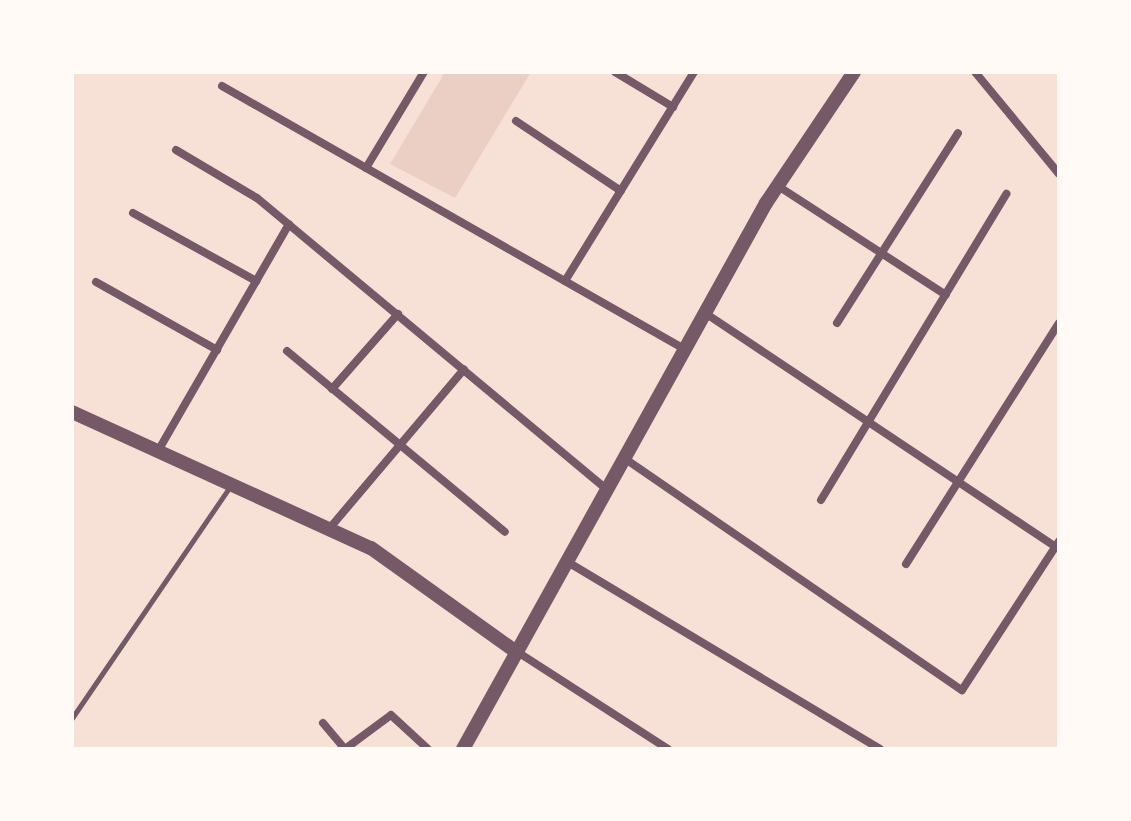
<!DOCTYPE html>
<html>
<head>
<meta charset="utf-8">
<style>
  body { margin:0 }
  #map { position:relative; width:1131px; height:821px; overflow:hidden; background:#f7e1d7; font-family:Ubuntu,sans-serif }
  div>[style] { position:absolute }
  .green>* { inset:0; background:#ebcfc5 }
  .service>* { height:5px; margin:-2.5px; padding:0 2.5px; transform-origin:2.5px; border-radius:2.5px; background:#755966 }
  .minor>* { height:8px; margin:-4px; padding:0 4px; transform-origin:4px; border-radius:4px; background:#755966 }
  .tertiary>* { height:14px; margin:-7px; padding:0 7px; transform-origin:7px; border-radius:7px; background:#755966 }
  span { translate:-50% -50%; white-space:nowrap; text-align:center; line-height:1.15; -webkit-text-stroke:8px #fffaf5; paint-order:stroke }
  .frame { position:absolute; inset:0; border:74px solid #fffaf5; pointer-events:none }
</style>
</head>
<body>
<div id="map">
  <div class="green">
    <div style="clip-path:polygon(445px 72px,531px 72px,455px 198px,390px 164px)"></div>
  </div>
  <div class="service">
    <div style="left:72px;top:718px;width:282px;rotate:-55.7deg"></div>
  </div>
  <div class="minor">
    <div style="left:615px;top:72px;width:68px;rotate:31.1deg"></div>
    <div style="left:975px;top:72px;width:132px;rotate:50.5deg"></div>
    <div style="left:222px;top:86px;width:534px;rotate:29.64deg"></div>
    <div style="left:516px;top:121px;width:126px;rotate:33.7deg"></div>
    <div style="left:176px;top:150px;width:94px;rotate:30.7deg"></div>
    <div style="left:257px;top:198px;width:456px;rotate:39.8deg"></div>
    <div style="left:366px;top:168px;width:112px;rotate:-58.9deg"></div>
    <div style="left:778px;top:186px;width:200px;rotate:33deg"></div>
    <div style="left:133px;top:213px;width:141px;rotate:28.9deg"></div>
    <div style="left:565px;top:281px;width:246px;rotate:-58.3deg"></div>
    <div style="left:96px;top:282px;width:139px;rotate:29.3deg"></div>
    <div style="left:705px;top:313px;width:424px;rotate:33.7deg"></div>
    <div style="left:837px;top:323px;width:225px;rotate:-57.5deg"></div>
    <div style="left:287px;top:351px;width:283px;rotate:39.7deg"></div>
    <div style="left:332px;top:389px;width:100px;rotate:-48.7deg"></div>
    <div style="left:158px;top:451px;width:262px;rotate:-60deg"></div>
    <div style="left:624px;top:458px;width:410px;rotate:34.5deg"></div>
    <div style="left:962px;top:690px;width:178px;rotate:-56.9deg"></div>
    <div style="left:821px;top:500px;width:358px;rotate:-58.8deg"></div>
    <div style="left:329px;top:529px;width:209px;rotate:-49.8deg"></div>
    <div style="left:566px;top:561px;width:366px;rotate:30.9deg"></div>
    <div style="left:906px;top:564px;width:285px;rotate:-57.6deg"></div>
    <div style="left:516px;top:651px;width:181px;rotate:32.8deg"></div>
    <div style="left:323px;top:723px;width:34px;rotate:50deg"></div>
    <div style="left:345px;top:749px;width:57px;rotate:-36.5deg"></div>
    <div style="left:391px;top:715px;width:50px;rotate:42.6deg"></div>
  </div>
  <div class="tertiary">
    <div style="left:72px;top:412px;width:328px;rotate:24.5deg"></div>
    <div style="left:371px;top:548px;width:177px;rotate:35.6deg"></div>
    <div style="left:463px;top:749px;width:624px;rotate:-60.97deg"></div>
    <div style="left:766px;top:203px;width:158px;rotate:-56.1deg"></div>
  </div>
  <div class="frame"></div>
</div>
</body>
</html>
